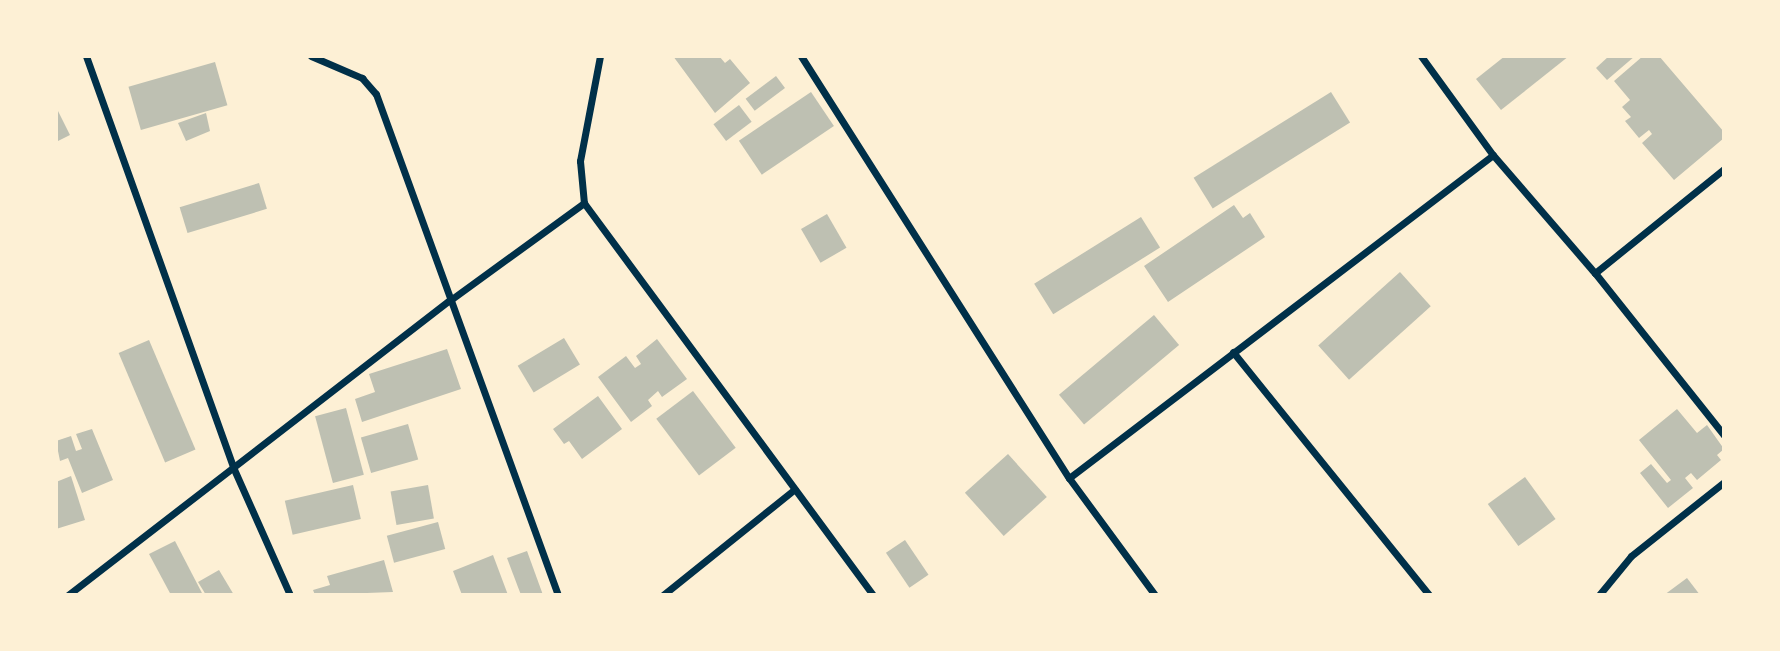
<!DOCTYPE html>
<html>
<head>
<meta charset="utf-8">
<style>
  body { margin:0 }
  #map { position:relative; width:1780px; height:651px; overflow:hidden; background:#fdf0d5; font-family:"Public Sans",sans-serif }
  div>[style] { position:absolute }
  .building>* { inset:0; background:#bec0b2; transform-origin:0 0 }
  .minor>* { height:7px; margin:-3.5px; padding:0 3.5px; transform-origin:3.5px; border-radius:3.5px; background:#003049 }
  span { translate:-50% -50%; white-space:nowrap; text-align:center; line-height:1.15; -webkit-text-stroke:6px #fdf0d5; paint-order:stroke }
  .frame { position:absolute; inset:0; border:58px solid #fdf0d5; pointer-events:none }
</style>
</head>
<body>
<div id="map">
  <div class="building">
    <div style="clip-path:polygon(673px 56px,719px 56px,725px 63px,730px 59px,750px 83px,715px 113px)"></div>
    <div style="clip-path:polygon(1505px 56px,1569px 56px,1501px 110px,1476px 79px)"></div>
    <div style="clip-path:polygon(1609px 56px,1635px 56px,1607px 80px,1596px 68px)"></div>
    <div style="clip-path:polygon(1643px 56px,1659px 56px,1724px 132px,1724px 138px,1674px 180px,1642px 143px,1652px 134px,1649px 130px,1639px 138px,1625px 121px,1631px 117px,1622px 107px,1630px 100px,1614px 81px)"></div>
    <div style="left:215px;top:62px;width:45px;height:90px;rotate:74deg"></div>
    <div style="left:776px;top:76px;width:15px;height:38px;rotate:53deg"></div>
    <div style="left:811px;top:92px;width:41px;height:87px;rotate:56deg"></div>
    <div style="left:1331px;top:92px;width:36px;height:162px;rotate:58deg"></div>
    <div style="left:739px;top:105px;width:21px;height:32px;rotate:53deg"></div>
    <div style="clip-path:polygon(56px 107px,70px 135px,56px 142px)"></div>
    <div style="clip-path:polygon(206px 113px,210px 131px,186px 141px,178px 123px)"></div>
    <div style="left:259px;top:183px;width:27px;height:83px;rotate:73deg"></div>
    <div style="clip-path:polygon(1234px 205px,1243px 218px,1250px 213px,1265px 237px,1168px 302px,1144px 266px)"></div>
    <div style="left:827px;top:214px;width:39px;height:30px;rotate:60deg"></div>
    <div style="left:1141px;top:217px;width:36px;height:126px;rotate:58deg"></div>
    <div style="left:1400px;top:272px;width:46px;height:110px;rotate:48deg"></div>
    <div style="left:1154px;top:315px;width:39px;height:124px;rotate:50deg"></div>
    <div style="left:564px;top:338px;width:31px;height:54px;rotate:59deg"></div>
    <div style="clip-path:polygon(657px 339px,687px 379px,662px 397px,658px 391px,648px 400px,652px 406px,631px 422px,598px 377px,626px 356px,635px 368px,641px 364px,636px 356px)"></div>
    <div style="left:149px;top:340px;width:119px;height:33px;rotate:67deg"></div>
    <div style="clip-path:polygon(447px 349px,461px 389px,362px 422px,355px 399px,375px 392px,369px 374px)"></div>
    <div style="left:693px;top:391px;width:71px;height:46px;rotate:53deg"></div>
    <div style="clip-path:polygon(598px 396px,622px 429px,582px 459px,569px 441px,564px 444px,553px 429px)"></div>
    <div style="left:346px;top:408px;width:69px;height:32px;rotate:75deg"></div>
    <div style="clip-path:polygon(1677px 409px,1697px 433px,1707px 425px,1724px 449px,1717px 455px,1721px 460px,1697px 480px,1691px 473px,1685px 478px,1693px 488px,1668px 508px,1640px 473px,1651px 464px,1667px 483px,1671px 480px,1639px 440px)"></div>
    <div style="left:408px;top:424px;width:37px;height:49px;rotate:74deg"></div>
    <div style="clip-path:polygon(92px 429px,113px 480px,82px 493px,68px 458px,60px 461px,56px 441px,71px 436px,76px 451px,82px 449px,76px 434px)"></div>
    <div style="left:1008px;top:454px;width:58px;height:58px;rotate:48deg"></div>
    <div style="clip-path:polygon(71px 476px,85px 520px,56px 529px,56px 482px)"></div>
    <div style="left:1525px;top:477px;width:52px;height:46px;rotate:54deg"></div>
    <div style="left:353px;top:485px;width:35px;height:70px;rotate:77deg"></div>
    <div style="left:428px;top:485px;width:34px;height:38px;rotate:80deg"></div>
    <div style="left:438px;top:522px;width:28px;height:53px;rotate:75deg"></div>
    <div style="left:905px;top:540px;width:42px;height:23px;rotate:56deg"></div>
    <div style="clip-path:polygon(175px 541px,203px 595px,171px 595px,149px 554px)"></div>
    <div style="clip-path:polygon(527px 551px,543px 595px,521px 595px,507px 558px)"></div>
    <div style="clip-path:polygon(493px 555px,508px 595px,462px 595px,453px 571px)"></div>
    <div style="clip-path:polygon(384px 560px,393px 592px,315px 595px,313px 590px,330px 585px,327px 576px)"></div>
    <div style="clip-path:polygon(219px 570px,234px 595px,206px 595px,198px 582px)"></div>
    <div style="clip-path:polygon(1687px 578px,1700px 595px,1664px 595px)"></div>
  </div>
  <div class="minor">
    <div style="left:86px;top:56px;width:436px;rotate:70.3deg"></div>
    <div style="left:233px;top:467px;width:140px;rotate:66deg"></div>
    <div style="left:311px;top:56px;width:56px;rotate:23.3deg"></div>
    <div style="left:362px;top:78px;width:21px;rotate:49deg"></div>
    <div style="left:376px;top:94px;width:533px;rotate:70.04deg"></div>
    <div style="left:600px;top:56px;width:107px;rotate:100.8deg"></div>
    <div style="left:580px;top:161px;width:42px;rotate:84.6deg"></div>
    <div style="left:584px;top:203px;width:487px;rotate:53.6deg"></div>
    <div style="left:801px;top:56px;width:500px;rotate:57.6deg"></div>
    <div style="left:1069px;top:478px;width:145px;rotate:53.7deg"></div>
    <div style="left:1421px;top:56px;width:122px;rotate:54deg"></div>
    <div style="left:1493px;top:155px;width:156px;rotate:49.2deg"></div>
    <div style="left:1595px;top:273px;width:207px;rotate:51.5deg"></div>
    <div style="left:1595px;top:273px;width:166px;rotate:-38.9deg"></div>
    <div style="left:1233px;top:352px;width:312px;rotate:51.1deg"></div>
    <div style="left:1069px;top:478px;width:533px;rotate:-37.3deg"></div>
    <div style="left:68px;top:595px;width:481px;rotate:-37.7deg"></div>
    <div style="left:449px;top:301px;width:167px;rotate:-36deg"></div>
    <div style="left:663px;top:595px;width:169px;rotate:-38.8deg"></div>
    <div style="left:1599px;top:595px;width:50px;rotate:-50.6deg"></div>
    <div style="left:1631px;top:556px;width:119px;rotate:-38.5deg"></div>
  </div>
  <div class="frame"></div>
</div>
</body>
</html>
